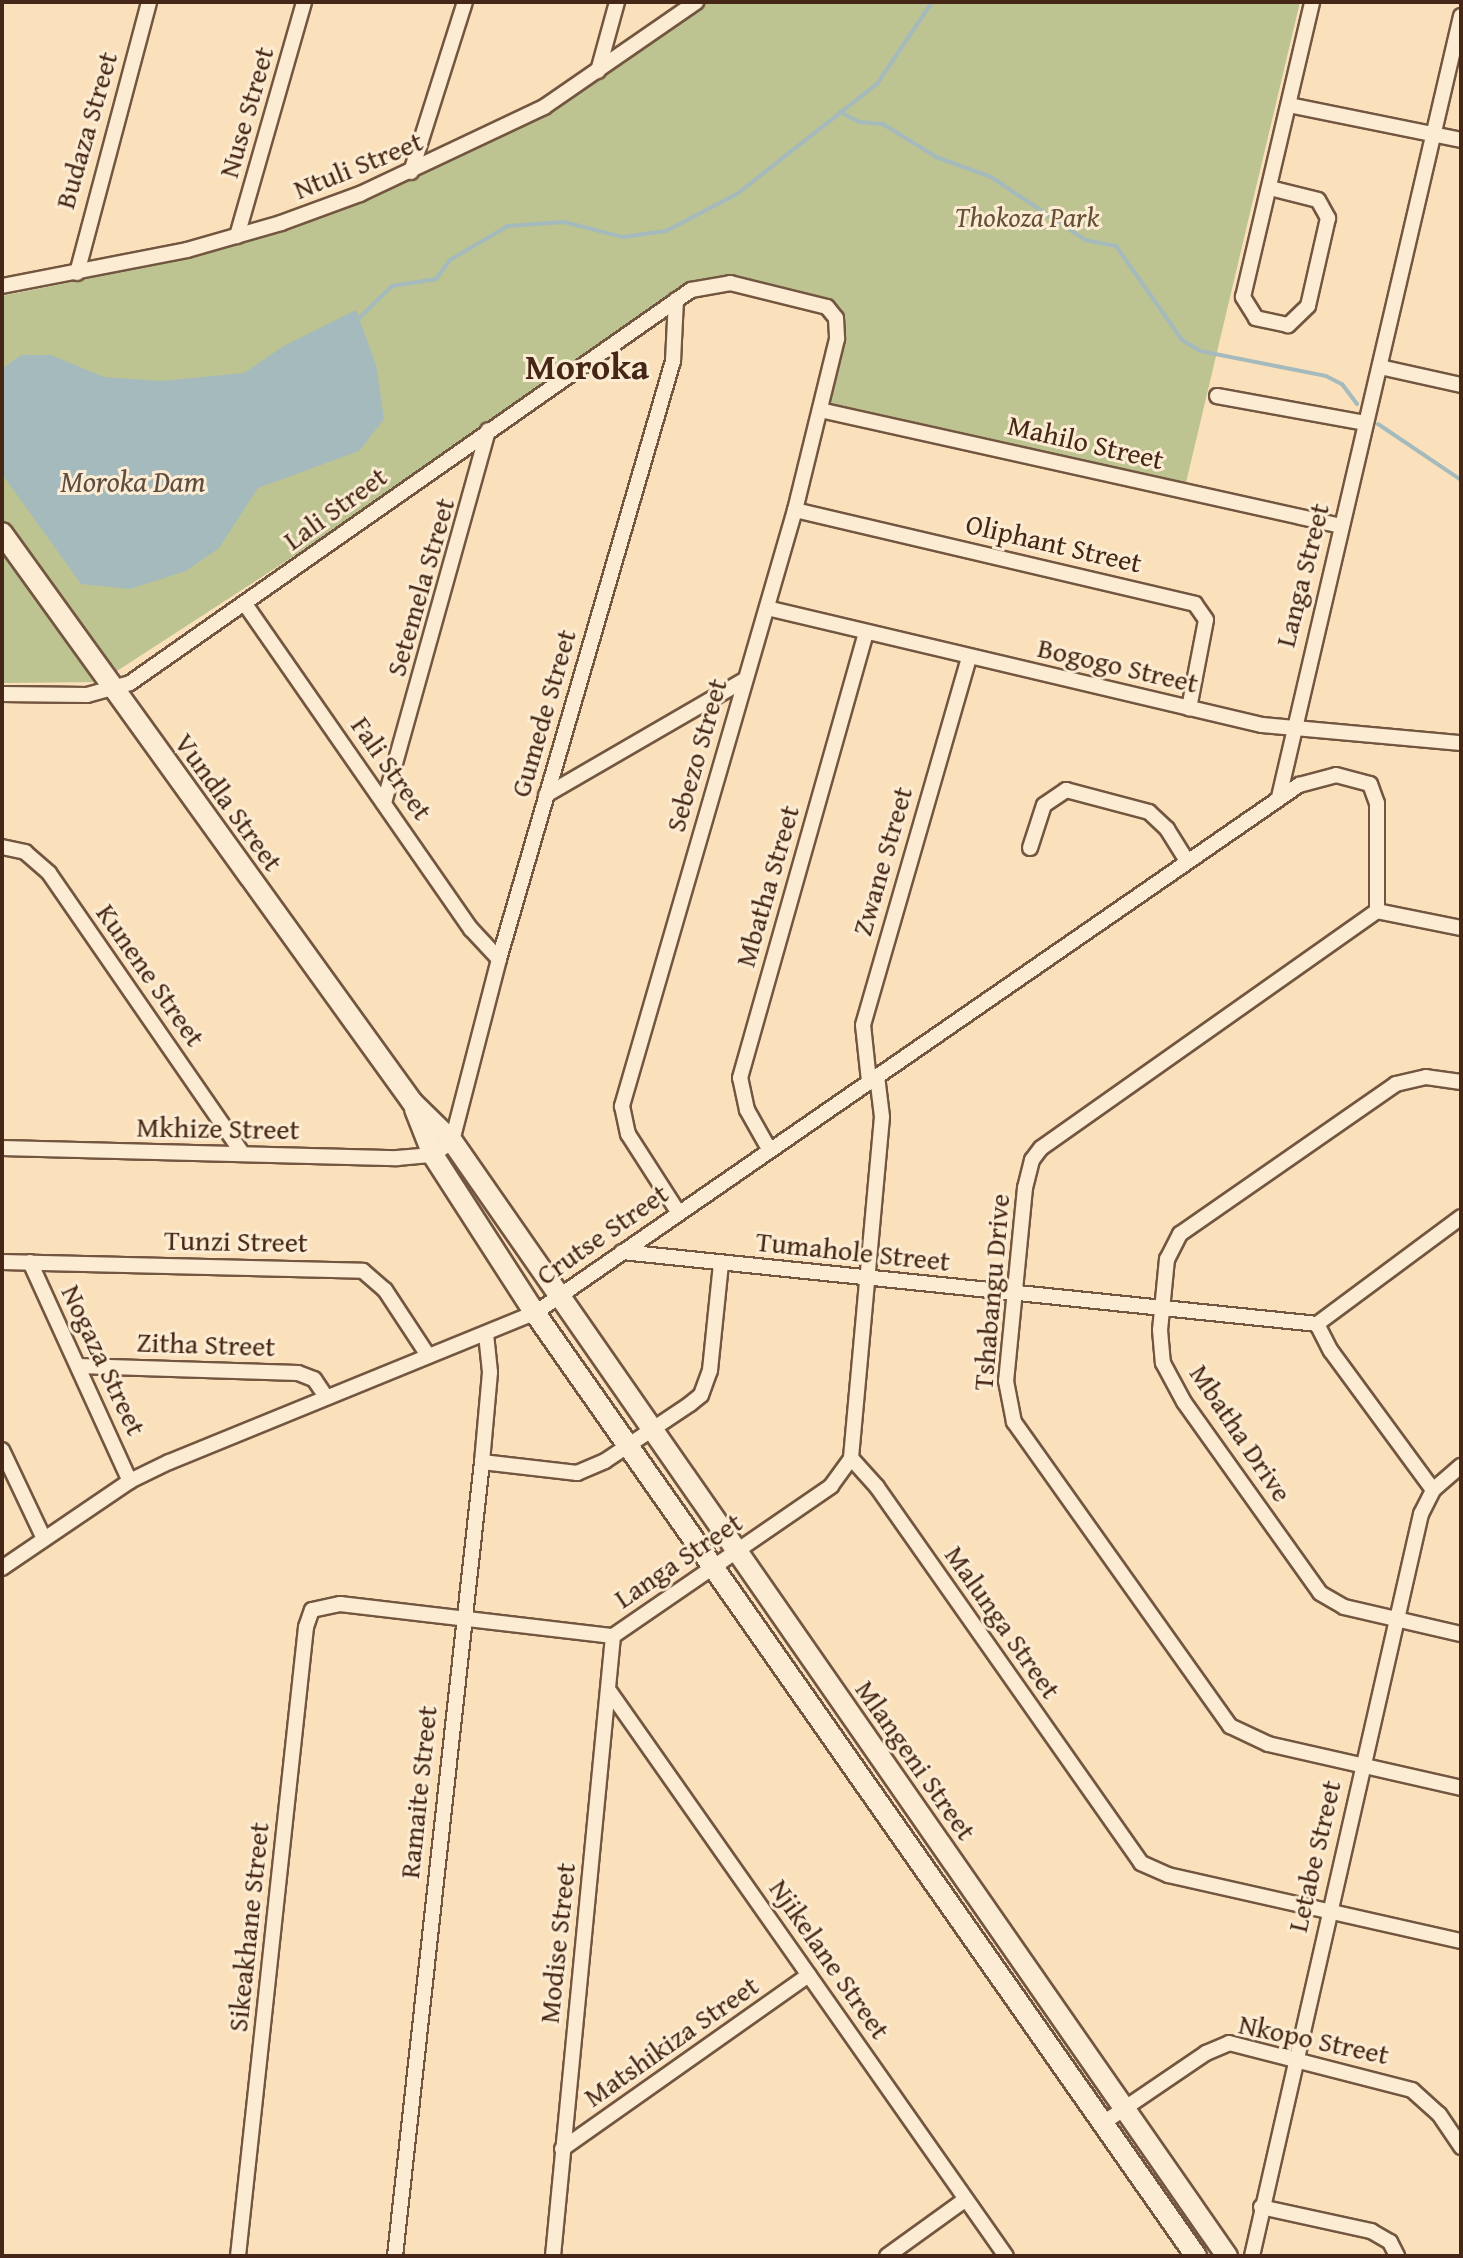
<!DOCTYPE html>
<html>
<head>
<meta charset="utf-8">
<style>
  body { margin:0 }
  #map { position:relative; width:1463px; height:2258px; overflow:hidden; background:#fae1bc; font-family:"Gentium Book Plus",serif }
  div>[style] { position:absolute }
  .green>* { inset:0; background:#bdc391 }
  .water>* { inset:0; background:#a5babd }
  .stream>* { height:4px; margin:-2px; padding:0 2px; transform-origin:2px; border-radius:2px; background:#a5babd }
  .roads { filter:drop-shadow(2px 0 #735640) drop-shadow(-2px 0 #735640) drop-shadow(0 2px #735640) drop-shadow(0 -2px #735640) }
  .street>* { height:14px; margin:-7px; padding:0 7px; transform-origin:7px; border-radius:7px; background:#fcecd3 }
  .secondary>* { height:20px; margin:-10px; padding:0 10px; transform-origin:10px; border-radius:10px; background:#fcecd3 }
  span { translate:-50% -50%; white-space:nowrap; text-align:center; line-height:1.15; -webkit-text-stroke:6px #fcecd3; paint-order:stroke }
  .street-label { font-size:28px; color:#462717 }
  .park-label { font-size:28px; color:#644e36; font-style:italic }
  .water-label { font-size:30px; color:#5e4c40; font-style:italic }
  .district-label { font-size:36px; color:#462717; font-weight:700 }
  .frame { position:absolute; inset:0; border:4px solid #462717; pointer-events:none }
</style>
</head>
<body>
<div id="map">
  <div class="green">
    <div style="clip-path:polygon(690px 2px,1300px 2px,1184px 491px,826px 408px,833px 313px,715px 279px,694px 284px,488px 430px,100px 682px,2px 683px,2px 296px,67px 283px,251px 232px,367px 186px,538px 106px)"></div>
  </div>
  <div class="water">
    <div style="clip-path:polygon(356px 310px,376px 365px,384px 419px,359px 451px,258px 488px,219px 548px,186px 571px,130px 589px,81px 584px,2px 474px,2px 369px,21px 355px,51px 355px,104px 377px,161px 381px,244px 373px,282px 347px)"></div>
  </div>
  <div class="stream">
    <div style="left:840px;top:112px;width:21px;rotate:28deg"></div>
    <div style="left:859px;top:122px;width:24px;rotate:5deg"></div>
    <div style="left:883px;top:124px;width:62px;rotate:31.9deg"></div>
    <div style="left:936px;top:157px;width:59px;rotate:20deg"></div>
    <div style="left:991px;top:177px;width:113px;rotate:33.8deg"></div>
    <div style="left:1085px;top:240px;width:32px;rotate:11deg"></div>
    <div style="left:1116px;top:246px;width:115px;rotate:54.9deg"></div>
    <div style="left:1182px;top:340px;width:21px;rotate:31deg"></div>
    <div style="left:1200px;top:351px;width:128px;rotate:11.2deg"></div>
    <div style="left:1326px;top:376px;width:18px;rotate:27deg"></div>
    <div style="left:1342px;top:384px;width:25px;rotate:53deg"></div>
    <div style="left:357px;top:320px;width:49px;rotate:-44.2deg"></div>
    <div style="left:392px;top:286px;width:45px;rotate:-9deg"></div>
    <div style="left:436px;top:279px;width:24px;rotate:-54deg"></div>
    <div style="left:450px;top:260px;width:67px;rotate:-30.4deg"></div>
    <div style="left:508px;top:226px;width:56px;rotate:-4.1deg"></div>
    <div style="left:564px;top:222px;width:61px;rotate:14.3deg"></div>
    <div style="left:623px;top:237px;width:43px;rotate:-7.9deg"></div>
    <div style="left:666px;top:231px;width:80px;rotate:-27.5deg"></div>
    <div style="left:737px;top:194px;width:178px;rotate:-38.2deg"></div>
    <div style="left:877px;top:84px;width:99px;rotate:-56.1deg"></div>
    <div style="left:1378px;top:424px;width:100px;rotate:34deg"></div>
  </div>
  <div class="roads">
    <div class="street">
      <div style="left:598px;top:71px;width:72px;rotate:-74.6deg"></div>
      <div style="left:1289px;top:105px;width:176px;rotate:11.5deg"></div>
      <div style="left:411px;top:172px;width:178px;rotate:-72.4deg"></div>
      <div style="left:1270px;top:188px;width:49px;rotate:14deg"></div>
      <div style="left:1318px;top:200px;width:21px;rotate:61deg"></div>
      <div style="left:1328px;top:218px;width:90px;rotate:102.8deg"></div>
      <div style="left:1308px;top:306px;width:28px;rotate:136deg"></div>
      <div style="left:1288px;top:325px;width:33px;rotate:-168deg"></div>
      <div style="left:1256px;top:318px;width:25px;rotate:-122deg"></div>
      <div style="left:1243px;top:297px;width:303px;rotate:-76.8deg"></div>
      <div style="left:237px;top:236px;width:243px;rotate:-74deg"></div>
      <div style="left:77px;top:273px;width:280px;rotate:-75.1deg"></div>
      <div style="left:2px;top:286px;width:188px;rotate:-11deg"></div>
      <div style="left:187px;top:250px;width:98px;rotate:-16deg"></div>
      <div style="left:281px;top:223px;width:84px;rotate:-20.2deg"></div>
      <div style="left:360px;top:194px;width:204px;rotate:-25.3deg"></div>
      <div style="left:544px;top:107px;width:185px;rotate:-34.6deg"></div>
      <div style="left:1380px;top:367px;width:83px;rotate:12.5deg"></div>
      <div style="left:1217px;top:396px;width:150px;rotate:10.3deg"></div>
      <div style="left:820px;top:410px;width:534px;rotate:12.55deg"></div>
      <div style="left:795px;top:510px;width:411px;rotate:13.2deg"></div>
      <div style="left:1195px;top:604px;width:19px;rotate:55deg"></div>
      <div style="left:1206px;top:620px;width:90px;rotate:100.9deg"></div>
      <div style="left:245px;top:604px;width:396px;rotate:55.2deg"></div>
      <div style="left:471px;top:929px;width:41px;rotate:47deg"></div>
      <div style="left:767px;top:608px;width:509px;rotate:13.3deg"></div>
      <div style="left:1262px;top:725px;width:200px;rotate:5.2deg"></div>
      <div style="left:2px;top:694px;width:85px;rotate:0.7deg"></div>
      <div style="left:87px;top:695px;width:45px;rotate:-15.6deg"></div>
      <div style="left:130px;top:683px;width:685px;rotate:-35.01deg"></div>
      <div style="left:691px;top:290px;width:40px;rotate:-10deg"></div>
      <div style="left:730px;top:283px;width:100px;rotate:13.9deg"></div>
      <div style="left:827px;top:307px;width:14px;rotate:51deg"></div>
      <div style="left:836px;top:318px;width:21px;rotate:87deg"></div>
      <div style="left:837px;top:339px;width:176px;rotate:103.8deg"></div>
      <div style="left:795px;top:510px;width:621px;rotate:106.19deg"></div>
      <div style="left:622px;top:1106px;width:29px;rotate:78deg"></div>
      <div style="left:628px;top:1134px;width:93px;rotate:57.3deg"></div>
      <div style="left:546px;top:795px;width:229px;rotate:-30.1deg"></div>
      <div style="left:1279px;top:797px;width:802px;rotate:-76.88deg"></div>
      <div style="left:384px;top:803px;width:387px;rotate:-74.4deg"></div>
      <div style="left:2px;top:847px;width:24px;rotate:12deg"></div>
      <div style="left:25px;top:852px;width:32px;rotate:41deg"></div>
      <div style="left:49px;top:873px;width:340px;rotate:55.4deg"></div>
      <div style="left:1030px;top:848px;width:45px;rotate:-72deg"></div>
      <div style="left:1044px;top:805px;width:27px;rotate:-34deg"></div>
      <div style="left:1066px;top:790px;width:86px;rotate:14.8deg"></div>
      <div style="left:1149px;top:812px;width:25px;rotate:43deg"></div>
      <div style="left:1167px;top:829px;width:36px;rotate:58deg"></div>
      <div style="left:1461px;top:928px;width:86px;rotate:-168.6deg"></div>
      <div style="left:1377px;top:911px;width:411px;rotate:144.8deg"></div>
      <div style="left:1041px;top:1148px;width:15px;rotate:127deg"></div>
      <div style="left:1032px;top:1160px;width:29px;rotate:104deg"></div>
      <div style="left:1025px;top:1188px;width:194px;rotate:95.6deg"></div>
      <div style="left:1006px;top:1381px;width:42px;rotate:79deg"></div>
      <div style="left:1014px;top:1422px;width:373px;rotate:54.6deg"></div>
      <div style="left:1230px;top:1726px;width:42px;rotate:25.3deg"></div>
      <div style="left:1268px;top:1744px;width:198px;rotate:12.8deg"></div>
      <div style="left:877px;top:1076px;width:41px;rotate:83deg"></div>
      <div style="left:882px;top:1117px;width:342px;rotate:95.2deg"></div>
      <div style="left:851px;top:1458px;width:39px;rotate:48deg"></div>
      <div style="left:877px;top:1487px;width:459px;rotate:54.9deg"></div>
      <div style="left:1141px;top:1863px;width:30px;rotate:24deg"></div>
      <div style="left:1168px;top:1875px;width:300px;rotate:12.7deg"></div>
      <div style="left:869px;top:1081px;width:56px;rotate:-96.1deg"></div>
      <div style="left:863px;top:1025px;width:382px;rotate:-73.9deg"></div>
      <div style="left:1461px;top:1082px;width:35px;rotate:-172deg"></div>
      <div style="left:1426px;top:1077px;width:31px;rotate:167deg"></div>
      <div style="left:1396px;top:1084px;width:263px;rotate:145.2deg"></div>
      <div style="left:1180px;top:1234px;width:28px;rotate:117deg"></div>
      <div style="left:1167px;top:1259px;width:71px;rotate:95.6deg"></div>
      <div style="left:1160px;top:1330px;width:33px;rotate:85deg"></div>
      <div style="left:1163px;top:1363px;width:44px;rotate:61.7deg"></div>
      <div style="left:1184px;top:1402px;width:234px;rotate:54.5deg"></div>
      <div style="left:1320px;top:1593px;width:28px;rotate:30deg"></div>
      <div style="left:1344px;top:1607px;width:120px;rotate:13deg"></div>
      <div style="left:2px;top:1148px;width:395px;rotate:1.5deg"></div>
      <div style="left:397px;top:1158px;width:36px;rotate:-5deg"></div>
      <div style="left:433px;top:1155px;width:24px;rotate:-36deg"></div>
      <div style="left:452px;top:1141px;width:188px;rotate:-75.5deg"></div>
      <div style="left:499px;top:959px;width:623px;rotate:-73.78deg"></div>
      <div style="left:673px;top:361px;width:61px;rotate:-87.2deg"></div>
      <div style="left:769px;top:1149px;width:45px;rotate:-119.4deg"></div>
      <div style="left:747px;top:1110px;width:33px;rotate:-102deg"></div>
      <div style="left:740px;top:1078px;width:462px;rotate:-74.2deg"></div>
      <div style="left:622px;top:1252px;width:699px;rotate:5.91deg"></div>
      <div style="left:2px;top:1262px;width:361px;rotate:1.4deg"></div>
      <div style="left:363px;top:1271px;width:29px;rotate:41deg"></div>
      <div style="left:385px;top:1290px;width:77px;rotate:56.7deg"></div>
      <div style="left:30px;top:1262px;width:241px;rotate:65.5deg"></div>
      <div style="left:1317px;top:1324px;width:30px;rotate:63deg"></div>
      <div style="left:1331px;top:1351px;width:172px;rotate:53.7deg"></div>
      <div style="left:1317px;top:1324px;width:179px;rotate:-36.6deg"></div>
      <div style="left:78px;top:1366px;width:220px;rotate:1.8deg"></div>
      <div style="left:298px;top:1373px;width:17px;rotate:21deg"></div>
      <div style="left:314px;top:1379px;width:18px;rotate:56deg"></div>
      <div style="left:2px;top:1450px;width:98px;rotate:64.7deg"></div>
      <div style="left:482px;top:1462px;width:96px;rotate:6.6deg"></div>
      <div style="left:577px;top:1473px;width:30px;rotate:-23deg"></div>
      <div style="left:605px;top:1461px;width:102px;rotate:-33.8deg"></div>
      <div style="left:690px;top:1404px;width:14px;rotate:-39deg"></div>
      <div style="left:701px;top:1395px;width:27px;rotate:-70deg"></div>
      <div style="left:710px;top:1370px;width:107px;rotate:-84.1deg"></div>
      <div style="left:2px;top:1568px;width:155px;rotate:-34.2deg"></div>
      <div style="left:130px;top:1481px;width:43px;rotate:-26deg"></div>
      <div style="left:169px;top:1462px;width:395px;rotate:-22.2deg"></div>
      <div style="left:535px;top:1313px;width:929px;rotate:-34.65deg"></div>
      <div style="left:1299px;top:785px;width:38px;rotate:-15deg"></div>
      <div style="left:1336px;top:775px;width:35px;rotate:15deg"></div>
      <div style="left:1370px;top:784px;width:20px;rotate:70deg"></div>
      <div style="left:1377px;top:803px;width:108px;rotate:90deg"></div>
      <div style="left:610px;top:1692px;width:689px;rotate:54.93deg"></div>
      <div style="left:1103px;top:2123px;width:125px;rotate:-34.2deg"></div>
      <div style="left:1206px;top:2053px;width:25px;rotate:-23deg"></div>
      <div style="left:1229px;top:2043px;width:189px;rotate:14.4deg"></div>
      <div style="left:1412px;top:2090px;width:36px;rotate:42deg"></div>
      <div style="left:1439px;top:2114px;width:40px;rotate:56deg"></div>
      <div style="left:562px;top:2149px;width:302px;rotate:-35.2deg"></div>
      <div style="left:1261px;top:2207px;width:113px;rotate:12.3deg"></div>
      <div style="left:1371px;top:2231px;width:22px;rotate:30deg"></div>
      <div style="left:1390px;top:2242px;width:16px;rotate:63deg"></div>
      <div style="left:238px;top:2256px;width:633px;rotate:-83.83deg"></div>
      <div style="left:306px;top:1627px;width:18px;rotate:-71deg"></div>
      <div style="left:312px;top:1610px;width:29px;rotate:-12deg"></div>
      <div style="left:340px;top:1604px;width:275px;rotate:6.7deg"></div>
      <div style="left:613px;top:1636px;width:265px;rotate:-34.5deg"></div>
      <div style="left:831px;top:1486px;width:34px;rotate:-54deg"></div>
      <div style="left:395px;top:2256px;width:799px;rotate:-83.75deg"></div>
      <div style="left:482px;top:1462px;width:90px;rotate:-84.9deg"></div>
      <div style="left:490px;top:1372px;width:38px;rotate:-96deg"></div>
      <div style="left:553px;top:2256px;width:623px;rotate:-84.47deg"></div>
      <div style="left:887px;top:2256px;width:97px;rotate:-35.8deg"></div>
      <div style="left:1252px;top:2256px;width:761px;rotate:-77.17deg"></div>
      <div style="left:1421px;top:1514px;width:27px;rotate:-63deg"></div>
      <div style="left:1433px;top:1490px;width:37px;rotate:-41deg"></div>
    </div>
    <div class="secondary">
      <div style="left:2px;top:533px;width:701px;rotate:54.22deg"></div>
      <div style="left:412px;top:1102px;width:56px;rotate:44.3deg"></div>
      <div style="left:452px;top:1141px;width:1358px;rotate:55.2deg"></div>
      <div style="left:415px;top:1109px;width:49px;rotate:68.6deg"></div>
      <div style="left:433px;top:1155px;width:188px;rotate:57.2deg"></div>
      <div style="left:535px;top:1313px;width:1152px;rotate:54.97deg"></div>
    </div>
  </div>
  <div class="street-label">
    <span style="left:246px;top:112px;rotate:-74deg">Nuse Street</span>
    <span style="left:86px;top:130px;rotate:-74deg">Budaza Street</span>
    <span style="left:358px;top:165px;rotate:-22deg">Ntuli Street</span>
    <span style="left:1086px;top:442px;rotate:13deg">Mahilo Street</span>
    <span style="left:335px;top:508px;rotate:-36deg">Lali Street</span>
    <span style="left:1054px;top:543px;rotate:13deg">Oliphant Street</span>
    <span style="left:1302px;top:575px;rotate:-76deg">Langa Street</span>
    <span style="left:420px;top:587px;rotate:-74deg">Setemela Street</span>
    <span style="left:1118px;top:665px;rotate:13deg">Bogogo Street</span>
    <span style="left:543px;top:713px;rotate:-74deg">Gumede Street</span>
    <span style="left:696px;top:755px;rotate:-74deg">Sebezo Street</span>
    <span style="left:392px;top:768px;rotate:55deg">Fali Street</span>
    <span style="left:229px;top:802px;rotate:54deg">Vundla Street</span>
    <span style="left:882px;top:861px;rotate:-74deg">Zwane Street</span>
    <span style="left:767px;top:886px;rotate:-74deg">Mbatha Street</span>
    <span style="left:151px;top:975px;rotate:55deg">Kunene Street</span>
    <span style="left:218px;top:1128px;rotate:1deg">Mkhize Street</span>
    <span style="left:602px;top:1234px;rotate:-35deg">Crutse Street</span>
    <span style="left:236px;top:1241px;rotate:1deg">Tunzi Street</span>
    <span style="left:853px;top:1251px;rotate:6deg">Tumahole Street</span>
    <span style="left:991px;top:1292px;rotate:-85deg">Tshabangu Drive</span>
    <span style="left:206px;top:1344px;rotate:2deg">Zitha Street</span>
    <span style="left:104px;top:1360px;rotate:65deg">Nogaza Street</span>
    <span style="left:1241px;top:1433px;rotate:56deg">Mbatha Drive</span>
    <span style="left:678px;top:1560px;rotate:-34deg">Langa Street</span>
    <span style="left:1003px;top:1622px;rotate:55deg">Malunga Street</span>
    <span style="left:916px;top:1760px;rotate:55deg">Mlangeni Street</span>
    <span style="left:418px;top:1792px;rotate:-84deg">Ramaite Street</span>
    <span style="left:1314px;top:1856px;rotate:-77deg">Letabe Street</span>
    <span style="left:248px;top:1927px;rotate:-84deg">Sikeakhane Street</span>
    <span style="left:557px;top:1943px;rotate:-84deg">Modise Street</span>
    <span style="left:830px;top:1959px;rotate:55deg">Njikelane Street</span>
    <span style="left:1314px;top:2039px;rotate:12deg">Nkopo Street</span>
    <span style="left:671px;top:2041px;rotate:-35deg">Matshikiza Street</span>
  </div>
  <div class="park-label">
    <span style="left:1027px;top:217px">Thokoza Park</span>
  </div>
  <div class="water-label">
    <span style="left:133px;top:481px">Moroka Dam</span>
  </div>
  <div class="district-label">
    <span style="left:587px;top:366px">Moroka</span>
  </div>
  <div class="frame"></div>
</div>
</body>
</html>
